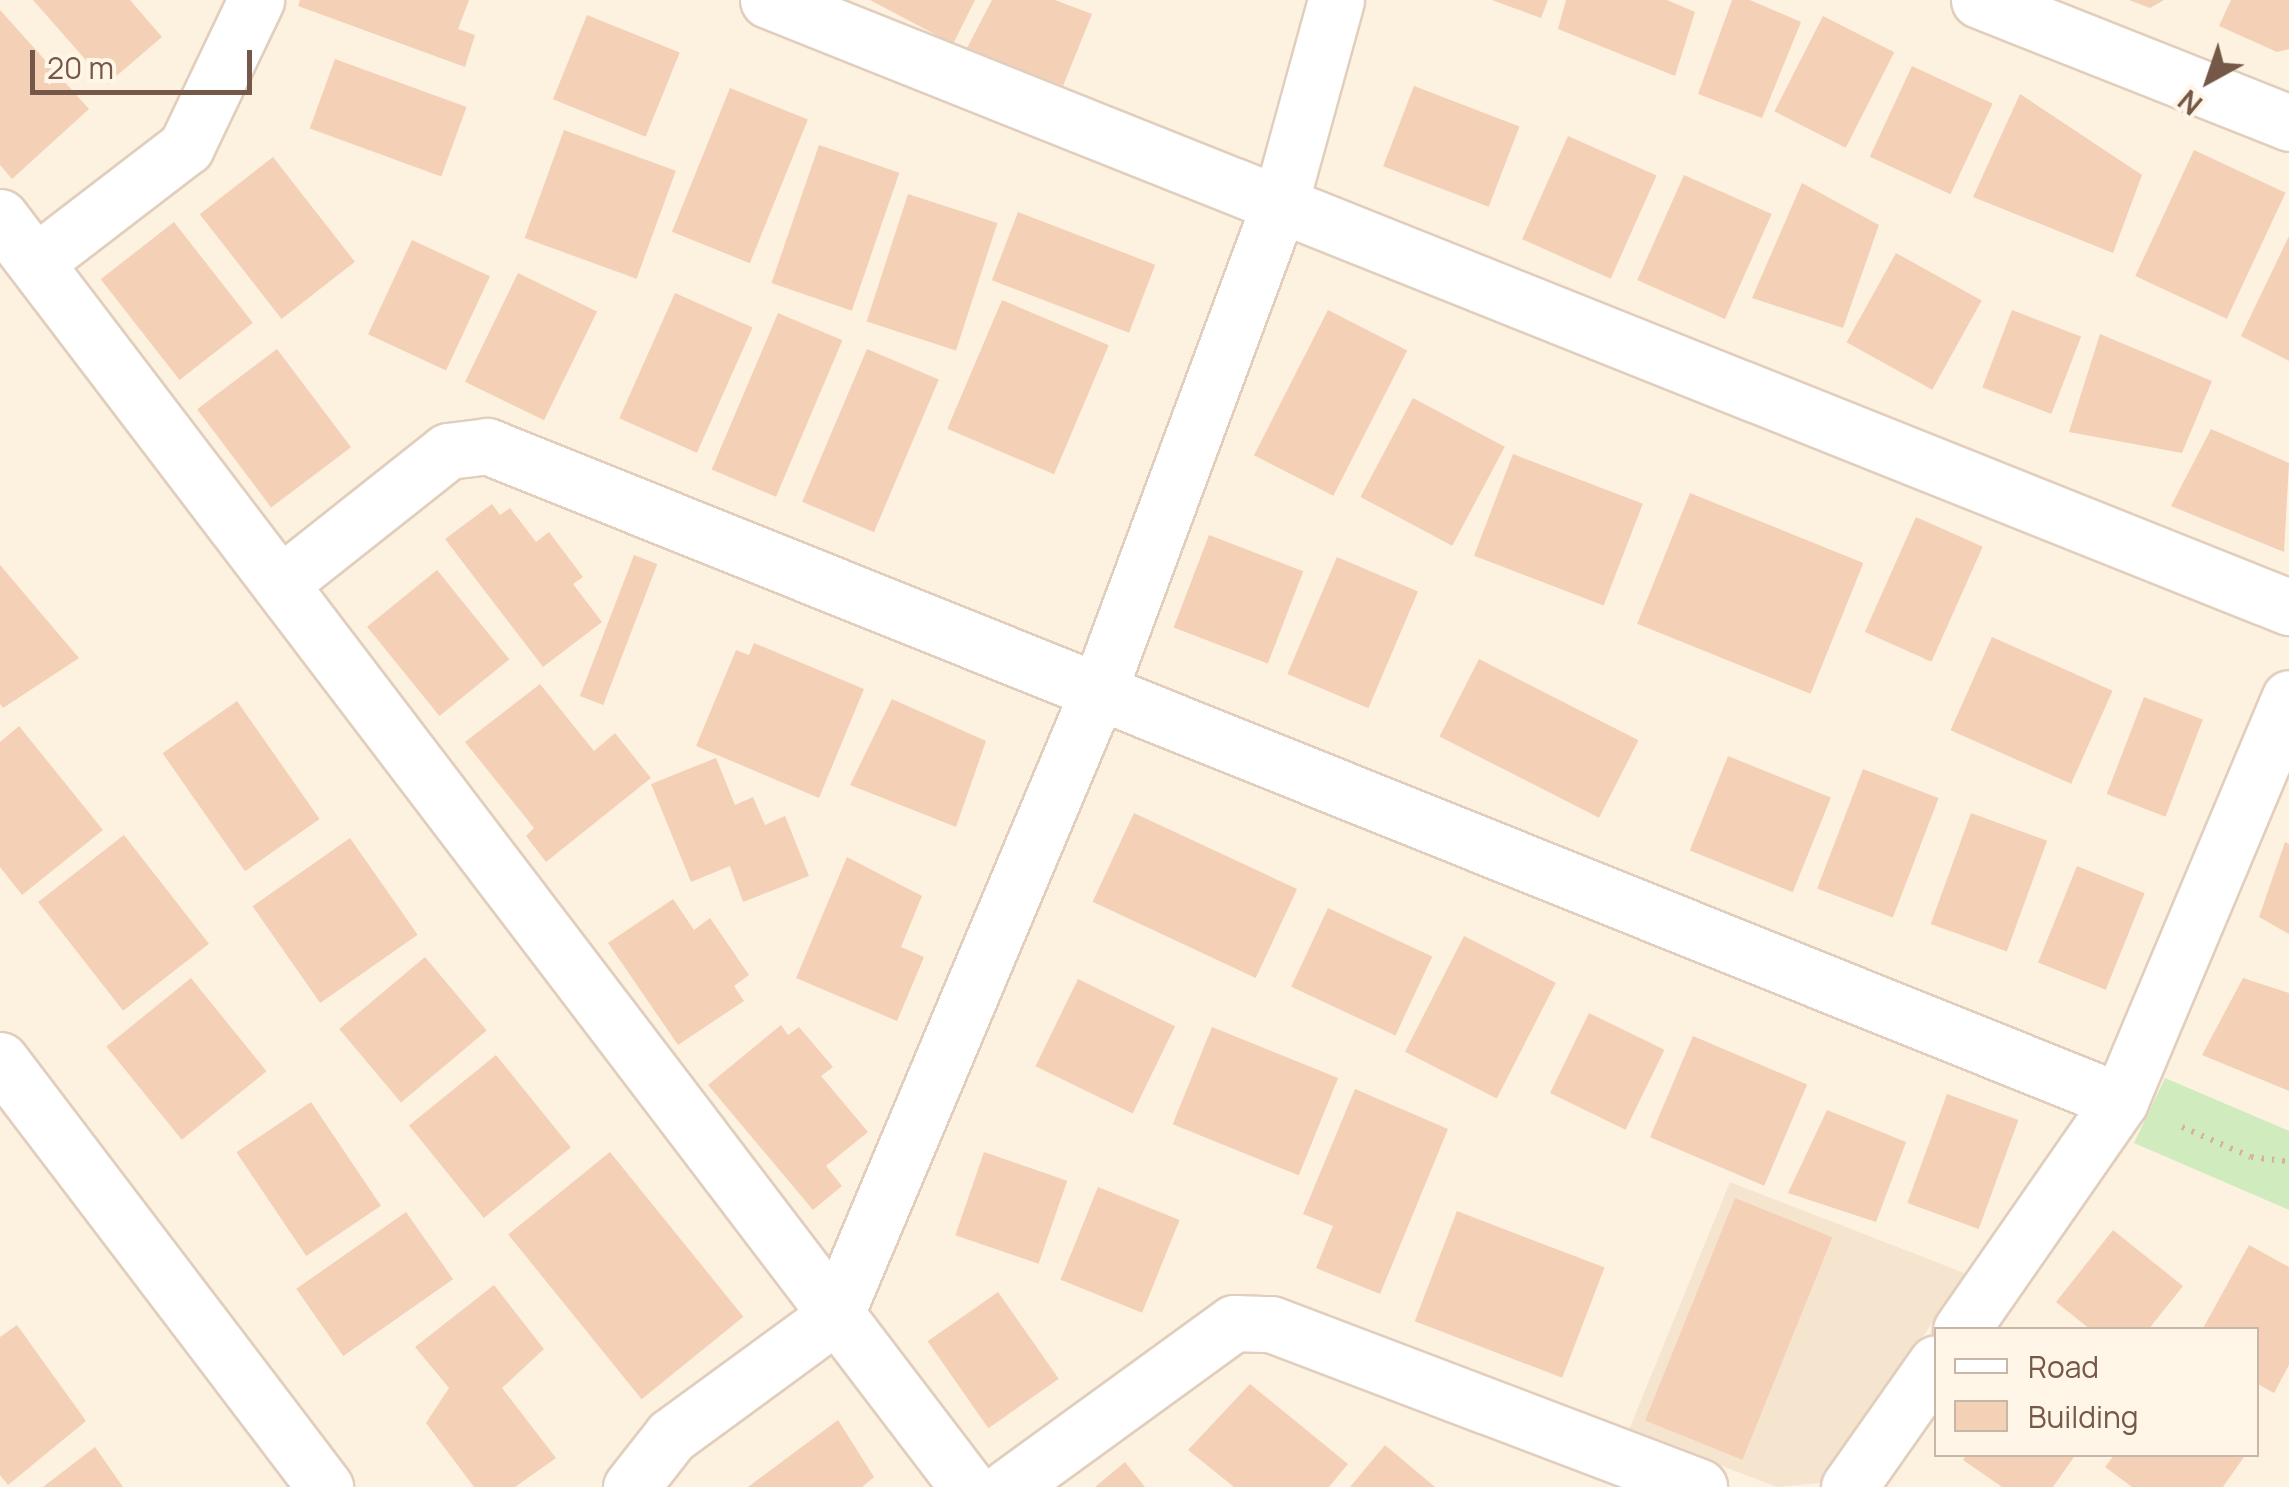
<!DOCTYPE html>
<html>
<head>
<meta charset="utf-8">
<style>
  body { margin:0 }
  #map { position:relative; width:2289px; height:1487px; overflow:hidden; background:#fdf2e0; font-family:Manrope,sans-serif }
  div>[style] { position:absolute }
  .residential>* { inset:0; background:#f5e4ce }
  .green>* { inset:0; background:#d0ebbe }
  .building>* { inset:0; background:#f4d0b7; transform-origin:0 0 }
  .path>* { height:6px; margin-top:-3px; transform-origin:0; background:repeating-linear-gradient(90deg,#d8b39a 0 2.5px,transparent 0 10.5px) }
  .roads { filter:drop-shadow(2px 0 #e1cebc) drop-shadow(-2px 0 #e1cebc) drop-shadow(0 2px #e1cebc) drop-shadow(0 -2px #e1cebc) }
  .minor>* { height:55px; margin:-27.5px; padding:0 27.5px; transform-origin:27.5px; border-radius:27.5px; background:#fff }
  span { translate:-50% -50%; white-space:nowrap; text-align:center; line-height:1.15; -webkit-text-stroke:8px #fff6e7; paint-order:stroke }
  .legend { position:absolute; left:1934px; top:1327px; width:325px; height:130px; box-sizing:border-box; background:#fff6e7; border:2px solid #c8b7a7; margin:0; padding:12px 18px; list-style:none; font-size:30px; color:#755847 }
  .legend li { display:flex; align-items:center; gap:20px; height:50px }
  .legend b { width:50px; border:2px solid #c8b7a7 }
  .north { position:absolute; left:2159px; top:30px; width:100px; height:100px; -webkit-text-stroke:8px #fff6e7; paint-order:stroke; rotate:220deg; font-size:28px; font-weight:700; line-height:40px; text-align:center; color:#755847 }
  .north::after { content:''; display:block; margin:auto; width:35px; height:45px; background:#755847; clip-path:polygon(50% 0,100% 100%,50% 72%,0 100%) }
  .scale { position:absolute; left:30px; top:50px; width:222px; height:45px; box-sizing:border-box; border:5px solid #755847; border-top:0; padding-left:12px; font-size:30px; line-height:35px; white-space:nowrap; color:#755847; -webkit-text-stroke:8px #fff6e7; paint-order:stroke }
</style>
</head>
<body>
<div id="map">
  <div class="residential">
    <div style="clip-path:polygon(1730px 1182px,1967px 1274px,1819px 1483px,1777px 1487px,1629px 1430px)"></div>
  </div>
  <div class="green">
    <div style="clip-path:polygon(2165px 1078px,2289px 1131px,2289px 1210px,2134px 1143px)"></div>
  </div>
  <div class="building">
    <div style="clip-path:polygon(33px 0,130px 0,162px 37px,107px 84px)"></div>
    <div style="clip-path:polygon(300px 0,469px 0,458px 29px,475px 35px,465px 67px,298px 6px)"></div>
    <div style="clip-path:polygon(870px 0,975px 0,953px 44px)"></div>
    <div style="clip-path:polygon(992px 0,1055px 0,1092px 14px,1063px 86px,967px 48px)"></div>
    <div style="clip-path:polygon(1492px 0,1548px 0,1541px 18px)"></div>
    <div style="clip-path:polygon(1566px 0,1667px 0,1695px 12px,1675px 76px,1558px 29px)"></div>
    <div style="clip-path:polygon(1732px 0,1750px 0,1801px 22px,1762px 118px,1698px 94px)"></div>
    <div style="clip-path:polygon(2129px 0,2164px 0,2150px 8px)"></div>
    <div style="clip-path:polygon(2231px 0,2289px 0,2289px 49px,2277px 52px,2219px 26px)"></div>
    <div style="clip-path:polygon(0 10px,89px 109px,12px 179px,0 165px)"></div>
    <div style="left:587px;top:15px;width:100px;height:91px;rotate:22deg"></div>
    <div style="left:1823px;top:16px;width:80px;height:107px;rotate:27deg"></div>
    <div style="left:335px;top:59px;width:140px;height:74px;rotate:20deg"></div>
    <div style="left:1912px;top:66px;width:89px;height:100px;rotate:25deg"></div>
    <div style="left:1414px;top:86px;width:113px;height:86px;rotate:21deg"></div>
    <div style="left:730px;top:88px;width:84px;height:155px;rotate:22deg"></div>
    <div style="clip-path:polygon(2020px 94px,2142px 175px,2113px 253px,1973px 197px)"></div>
    <div style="left:564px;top:130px;width:119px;height:115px;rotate:20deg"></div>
    <div style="left:1568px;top:136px;width:97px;height:113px;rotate:24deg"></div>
    <div style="left:819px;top:145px;width:85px;height:146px;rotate:19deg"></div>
    <div style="left:2194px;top:150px;width:101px;height:139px;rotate:25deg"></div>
    <div style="left:273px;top:157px;width:133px;height:93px;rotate:52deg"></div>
    <div style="left:1684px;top:175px;width:96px;height:115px;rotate:24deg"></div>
    <div style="clip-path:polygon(1802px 183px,1879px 225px,1843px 328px,1752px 298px)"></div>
    <div style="left:908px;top:194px;width:94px;height:134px;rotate:18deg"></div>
    <div style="left:1018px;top:212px;width:147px;height:73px;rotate:21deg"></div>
    <div style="left:174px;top:222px;width:128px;height:93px;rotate:52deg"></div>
    <div style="clip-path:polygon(2289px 236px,2289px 361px,2241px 336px)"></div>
    <div style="left:412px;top:240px;width:86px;height:104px;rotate:25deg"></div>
    <div style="left:1896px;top:253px;width:98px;height:102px;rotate:29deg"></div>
    <div style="left:518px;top:273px;width:88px;height:121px;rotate:26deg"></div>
    <div style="left:675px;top:293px;width:85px;height:137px;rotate:24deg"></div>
    <div style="left:1002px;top:300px;width:116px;height:140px;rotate:23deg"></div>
    <div style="left:1328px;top:310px;width:89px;height:163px;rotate:27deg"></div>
    <div style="left:2012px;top:310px;width:74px;height:83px;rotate:21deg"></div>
    <div style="left:778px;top:313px;width:70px;height:170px;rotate:23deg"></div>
    <div style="clip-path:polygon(2100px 334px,2212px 381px,2182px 453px,2069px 432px)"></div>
    <div style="left:277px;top:349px;width:123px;height:100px;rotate:53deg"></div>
    <div style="left:867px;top:349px;width:78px;height:166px;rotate:23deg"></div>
    <div style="left:1413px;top:398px;width:104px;height:112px;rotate:28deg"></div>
    <div style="clip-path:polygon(2211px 429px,2289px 463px,2284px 552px,2171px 506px)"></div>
    <div style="left:1513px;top:454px;width:139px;height:109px;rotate:21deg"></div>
    <div style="left:1690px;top:493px;width:187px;height:141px;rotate:22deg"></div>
    <div style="clip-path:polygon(492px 504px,500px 515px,510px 508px,536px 542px,549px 532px,583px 577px,573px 584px,602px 622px,543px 667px,445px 539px)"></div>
    <div style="left:1916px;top:517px;width:73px;height:126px;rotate:24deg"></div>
    <div style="left:1209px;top:535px;width:101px;height:99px;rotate:21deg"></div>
    <div style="left:634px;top:555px;width:25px;height:151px;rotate:21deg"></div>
    <div style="left:1337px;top:557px;width:88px;height:127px;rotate:23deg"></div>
    <div style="clip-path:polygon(0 565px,79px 658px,3px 708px,0 704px)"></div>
    <div style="left:437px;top:570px;width:115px;height:90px;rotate:51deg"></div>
    <div style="left:1992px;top:637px;width:132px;height:102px;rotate:24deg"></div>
    <div style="clip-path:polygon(754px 643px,864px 689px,819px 798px,696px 746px,736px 650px,749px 655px)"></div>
    <div style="left:1479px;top:659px;width:179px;height:87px;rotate:27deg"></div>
    <div style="clip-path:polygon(540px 684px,594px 751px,615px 733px,651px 778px,546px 862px,526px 836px,534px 828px,465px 742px)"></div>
    <div style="left:2144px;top:697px;width:63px;height:104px;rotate:21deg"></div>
    <div style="clip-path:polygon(892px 699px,986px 741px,956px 827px,850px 785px)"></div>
    <div style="left:237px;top:701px;width:144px;height:91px;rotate:55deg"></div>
    <div style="clip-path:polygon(19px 726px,103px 830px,22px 895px,0 867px,0 742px)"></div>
    <div style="left:1728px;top:756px;width:111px;height:102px;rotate:22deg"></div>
    <div style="clip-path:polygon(716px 758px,735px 805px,753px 797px,765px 825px,785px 816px,809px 876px,743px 902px,730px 866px,691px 882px,651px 784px)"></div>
    <div style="left:1863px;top:769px;width:81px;height:128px;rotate:21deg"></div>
    <div style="left:1134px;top:813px;width:180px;height:98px;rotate:25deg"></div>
    <div style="left:1971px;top:813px;width:81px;height:118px;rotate:20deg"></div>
    <div style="left:124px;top:835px;width:138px;height:109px;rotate:52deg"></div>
    <div style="left:350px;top:838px;width:118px;height:119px;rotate:55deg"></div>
    <div style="clip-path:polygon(2285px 842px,2289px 844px,2289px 934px,2259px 917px)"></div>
    <div style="clip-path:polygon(847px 857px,922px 896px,901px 947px,924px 957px,897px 1021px,796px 978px)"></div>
    <div style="left:2077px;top:866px;width:73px;height:104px;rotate:22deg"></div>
    <div style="clip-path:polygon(673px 899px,694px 930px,710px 918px,749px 975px,734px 986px,744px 1001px,678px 1045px,608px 943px)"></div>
    <div style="left:1328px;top:908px;width:115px;height:87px;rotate:25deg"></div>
    <div style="left:1464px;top:936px;width:103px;height:130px;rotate:27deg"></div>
    <div style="left:425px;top:957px;width:96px;height:112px;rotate:50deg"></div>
    <div style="left:191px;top:978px;width:120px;height:109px;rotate:51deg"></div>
    <div style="clip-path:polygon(2243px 978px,2289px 993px,2289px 1091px,2202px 1055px)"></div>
    <div style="left:1078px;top:979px;width:108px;height:97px;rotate:26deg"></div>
    <div style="left:1589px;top:1013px;width:84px;height:89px;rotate:26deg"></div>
    <div style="clip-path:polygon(781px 1025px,788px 1035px,799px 1027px,833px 1067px,821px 1076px,868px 1132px,826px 1166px,842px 1186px,813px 1210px,708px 1085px)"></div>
    <div style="left:1212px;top:1027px;width:136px;height:105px;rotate:22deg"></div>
    <div style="left:1693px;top:1036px;width:124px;height:110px;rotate:23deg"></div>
    <div style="left:496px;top:1055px;width:119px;height:112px;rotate:51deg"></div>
    <div style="clip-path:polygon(1355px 1089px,1448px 1129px,1380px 1294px,1316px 1268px,1333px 1226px,1303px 1214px)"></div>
    <div style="left:1947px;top:1094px;width:76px;height:116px;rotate:20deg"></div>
    <div style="left:311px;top:1102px;width:125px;height:90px;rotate:56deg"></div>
    <div style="clip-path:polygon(1827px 1110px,1906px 1142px,1876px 1222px,1788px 1193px)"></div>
    <div style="left:610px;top:1152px;width:212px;height:131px;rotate:51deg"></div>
    <div style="left:984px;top:1152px;width:88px;height:88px;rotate:19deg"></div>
    <div style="left:1098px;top:1187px;width:88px;height:100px;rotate:22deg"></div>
    <div style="left:1735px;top:1198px;width:105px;height:240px;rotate:22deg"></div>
    <div style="left:1457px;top:1211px;width:158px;height:118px;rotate:21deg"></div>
    <div style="left:406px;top:1212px;width:82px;height:134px;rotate:55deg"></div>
    <div style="clip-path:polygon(2113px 1230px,2183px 1286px,2148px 1330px,2091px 1330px,2056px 1302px)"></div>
    <div style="clip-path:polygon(2249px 1245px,2289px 1267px,2289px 1365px,2274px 1393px,2256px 1383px,2256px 1330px,2202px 1330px)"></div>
    <div style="clip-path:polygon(494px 1285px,544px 1349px,502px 1388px,556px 1458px,515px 1487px,474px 1487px,426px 1423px,449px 1388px,415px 1347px)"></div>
    <div style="left:998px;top:1292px;width:106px;height:86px;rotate:55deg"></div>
    <div style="clip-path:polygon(17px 1325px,86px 1421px,8px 1485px,0 1475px,0 1337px)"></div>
    <div style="clip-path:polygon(1250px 1384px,1348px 1464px,1329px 1487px,1234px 1487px,1188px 1450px)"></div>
    <div style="clip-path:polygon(838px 1420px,874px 1477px,862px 1487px,748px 1487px)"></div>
    <div style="clip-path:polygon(1385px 1445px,1435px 1487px,1350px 1487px)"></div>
    <div style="clip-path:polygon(95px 1447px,123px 1487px,43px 1487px)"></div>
    <div style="clip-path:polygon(1967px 1454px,2076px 1454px,2053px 1487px,2002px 1487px,1963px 1460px)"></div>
    <div style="clip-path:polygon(2115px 1454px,2246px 1454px,2223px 1487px,2132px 1487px,2105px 1467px)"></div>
    <div style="clip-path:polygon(1125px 1462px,1145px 1487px,1095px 1487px)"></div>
  </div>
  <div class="path">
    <div style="left:2182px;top:1127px;width:75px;rotate:23.5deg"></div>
    <div style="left:2251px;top:1157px;width:38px;rotate:7deg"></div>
  </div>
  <div class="roads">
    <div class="minor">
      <div style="left:768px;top:0;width:1638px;rotate:21.76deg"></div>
      <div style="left:1979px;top:0;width:334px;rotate:21.6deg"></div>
      <div style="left:0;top:217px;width:1597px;rotate:52.69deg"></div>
      <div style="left:36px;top:262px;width:189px;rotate:-37.5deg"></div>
      <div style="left:186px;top:147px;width:163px;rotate:-64.5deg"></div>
      <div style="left:280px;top:584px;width:214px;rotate:-38.4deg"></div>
      <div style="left:448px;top:451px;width:39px;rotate:-7deg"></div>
      <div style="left:487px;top:446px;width:1759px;rotate:21.86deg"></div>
      <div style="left:0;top:1060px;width:537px;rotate:52.72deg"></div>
      <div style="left:1961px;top:1330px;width:279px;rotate:-55.2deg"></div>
      <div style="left:2120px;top:1101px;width:437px;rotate:-67.2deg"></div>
      <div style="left:631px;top:1487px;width:65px;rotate:-51.9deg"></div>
      <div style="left:671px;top:1436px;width:203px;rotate:-36.2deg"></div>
      <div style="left:835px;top:1316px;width:683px;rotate:-67.15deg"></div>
      <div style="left:1100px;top:687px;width:520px;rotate:-69.61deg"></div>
      <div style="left:1281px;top:200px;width:207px;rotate:-74.6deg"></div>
      <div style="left:1008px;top:1487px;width:279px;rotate:-36deg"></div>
      <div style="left:1234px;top:1323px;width:37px;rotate:2deg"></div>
      <div style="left:1271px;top:1324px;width:458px;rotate:20.8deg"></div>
      <div style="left:1849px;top:1487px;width:151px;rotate:-54.9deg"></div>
    </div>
  </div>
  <ul class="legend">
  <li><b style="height:12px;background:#fff"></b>Road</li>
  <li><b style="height:28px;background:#f4d0b7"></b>Building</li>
  </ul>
  <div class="north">N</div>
  <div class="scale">20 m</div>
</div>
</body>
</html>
